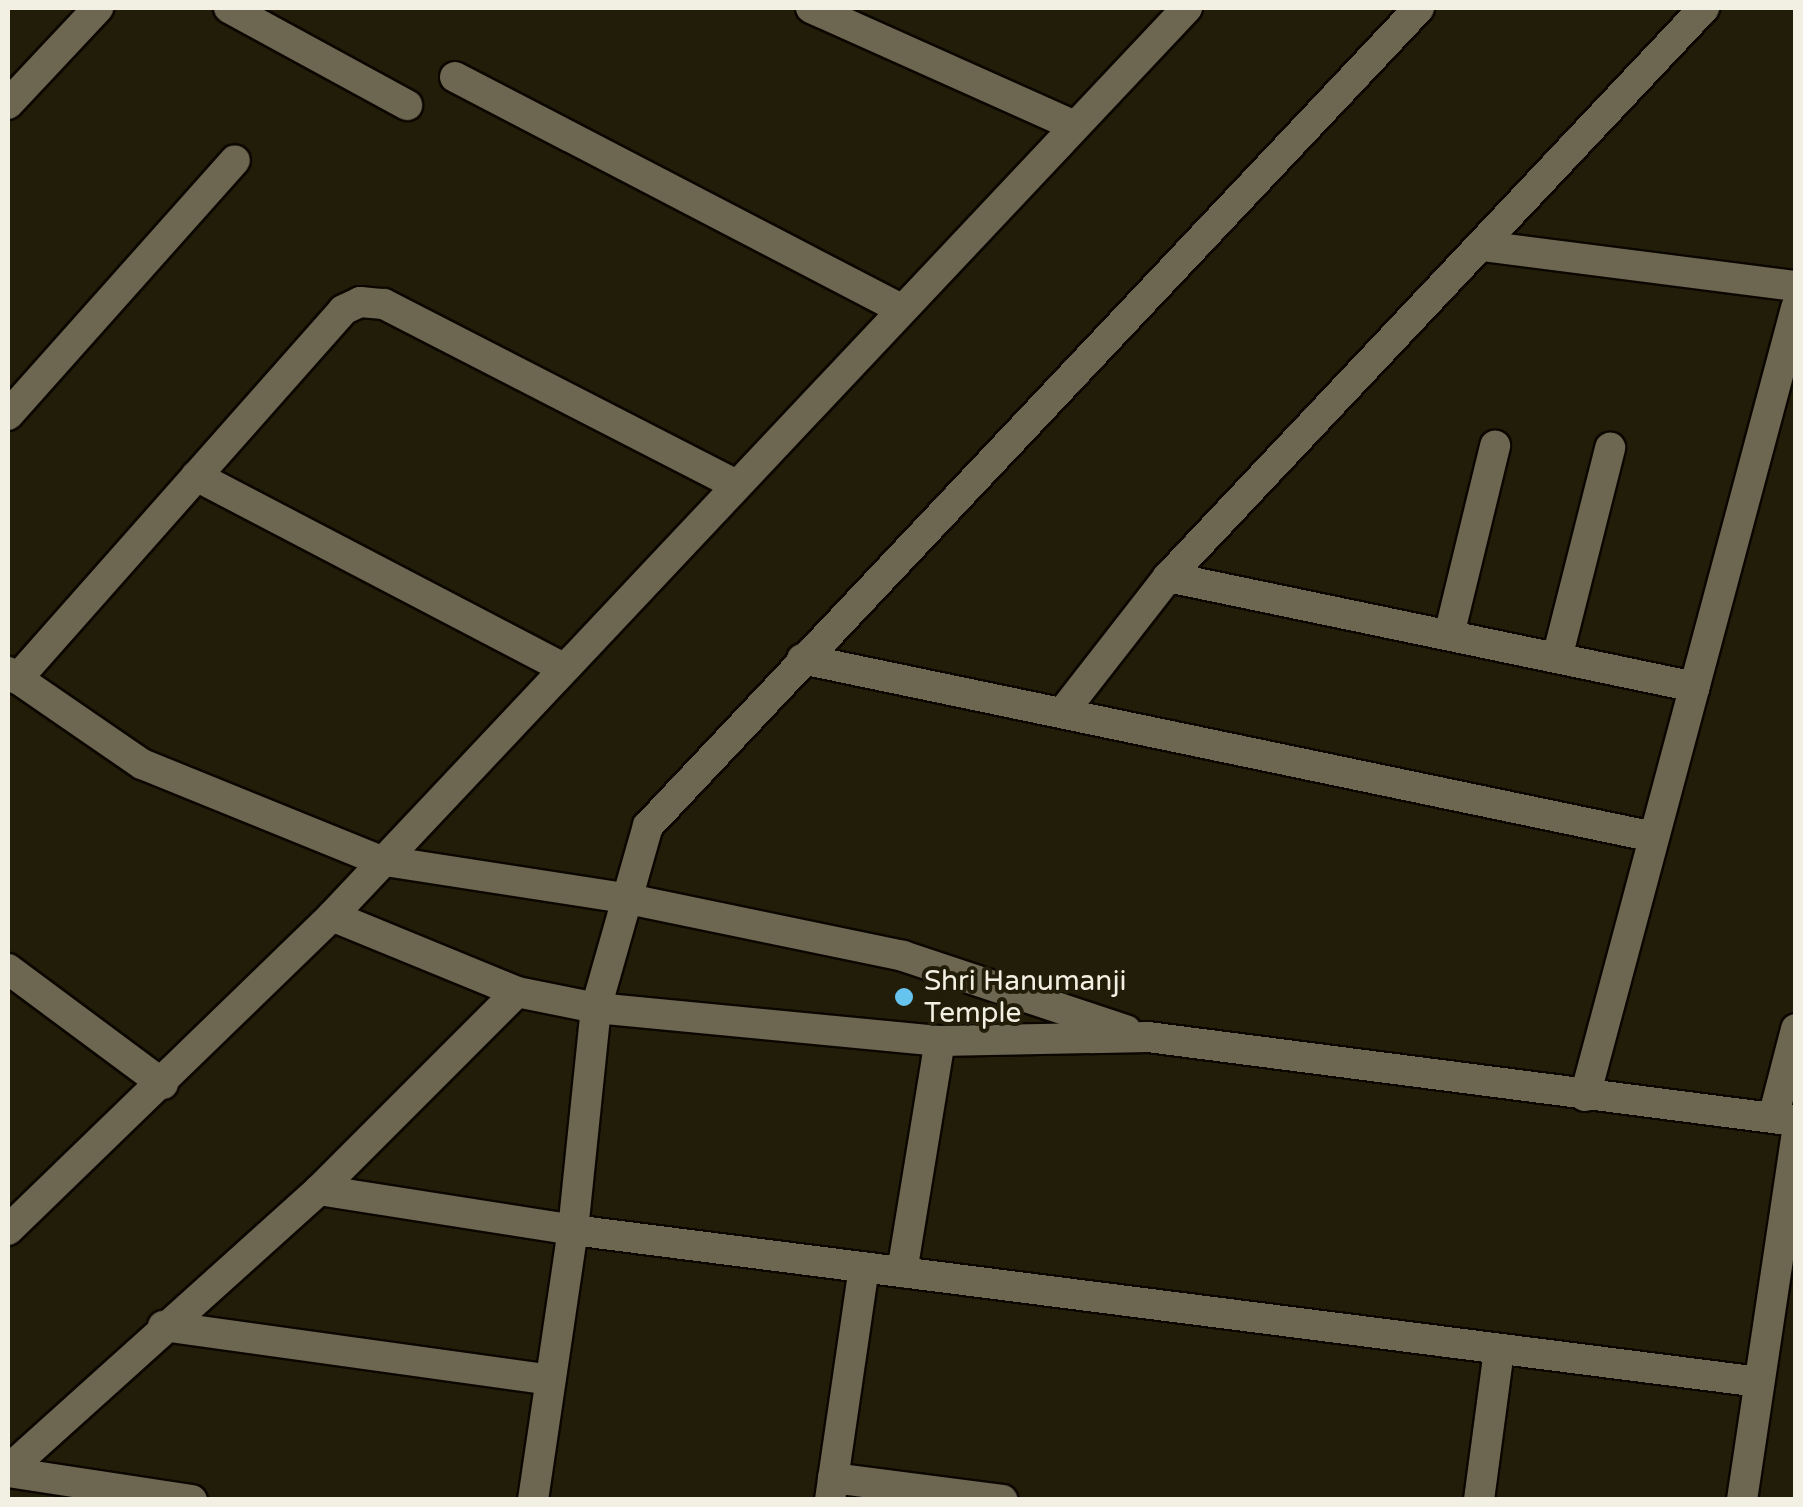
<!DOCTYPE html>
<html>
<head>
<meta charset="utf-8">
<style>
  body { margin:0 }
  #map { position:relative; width:1803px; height:1507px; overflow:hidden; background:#221d08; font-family:"Varela Round",sans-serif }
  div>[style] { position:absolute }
  .roads { filter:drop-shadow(2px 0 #0b0700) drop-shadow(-2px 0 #0b0700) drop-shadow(0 2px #0b0700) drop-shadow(0 -2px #0b0700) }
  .minor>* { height:30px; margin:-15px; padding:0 15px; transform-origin:15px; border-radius:15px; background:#6d6751 }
  .dots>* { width:28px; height:28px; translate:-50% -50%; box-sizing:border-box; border:5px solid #221d08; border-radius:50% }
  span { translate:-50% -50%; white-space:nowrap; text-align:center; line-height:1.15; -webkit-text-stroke:8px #221d08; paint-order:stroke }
  .poi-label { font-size:28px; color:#f2f0e3 }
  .left { translate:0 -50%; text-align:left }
  .frame { position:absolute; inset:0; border:10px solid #f2f0e3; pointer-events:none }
</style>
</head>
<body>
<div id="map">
  <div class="roads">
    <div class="minor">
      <div style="left:229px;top:8px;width:203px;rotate:28.6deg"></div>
      <div style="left:811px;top:8px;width:289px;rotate:24.1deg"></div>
      <div style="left:1187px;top:8px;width:1247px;rotate:133.28deg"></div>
      <div style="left:332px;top:916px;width:200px;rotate:22.3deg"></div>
      <div style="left:517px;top:992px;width:81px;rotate:11.4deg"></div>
      <div style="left:596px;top:1008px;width:346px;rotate:5.5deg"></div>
      <div style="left:940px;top:1041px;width:208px;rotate:-1.1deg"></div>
      <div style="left:1148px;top:1037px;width:653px;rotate:7.39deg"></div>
      <div style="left:455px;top:77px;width:503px;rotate:27.48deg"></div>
      <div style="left:8px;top:104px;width:132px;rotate:-46.8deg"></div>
      <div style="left:1483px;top:246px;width:316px;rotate:7.3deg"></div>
      <div style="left:8px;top:415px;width:341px;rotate:-48.3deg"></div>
      <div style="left:196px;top:476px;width:412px;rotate:27.6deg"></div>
      <div style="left:1168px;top:577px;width:782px;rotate:-46.71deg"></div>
      <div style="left:1449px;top:635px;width:195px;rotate:-76.3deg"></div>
      <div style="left:1557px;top:658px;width:217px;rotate:-75.8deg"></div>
      <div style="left:802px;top:659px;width:870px;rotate:11.8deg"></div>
      <div style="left:8px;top:672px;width:163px;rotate:34.5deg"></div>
      <div style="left:142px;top:764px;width:256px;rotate:22.1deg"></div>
      <div style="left:379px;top:860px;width:248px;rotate:8.8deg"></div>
      <div style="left:624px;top:898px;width:285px;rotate:11.7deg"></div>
      <div style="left:903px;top:956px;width:235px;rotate:18.4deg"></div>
      <div style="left:17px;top:679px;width:492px;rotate:-48.5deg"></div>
      <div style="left:343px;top:310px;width:19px;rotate:-25deg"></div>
      <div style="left:360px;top:302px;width:24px;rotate:5deg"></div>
      <div style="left:384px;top:304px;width:394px;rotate:27.2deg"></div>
      <div style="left:1063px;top:712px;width:171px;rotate:-52.1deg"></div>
      <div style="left:1168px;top:577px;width:538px;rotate:11.79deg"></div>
      <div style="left:8px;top:969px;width:193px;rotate:36.6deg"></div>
      <div style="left:1585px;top:1096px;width:816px;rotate:-75.01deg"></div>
      <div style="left:1773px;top:1118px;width:92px;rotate:-75.5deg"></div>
      <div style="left:319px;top:1190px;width:257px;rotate:8.9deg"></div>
      <div style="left:573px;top:1230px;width:1196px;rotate:7.3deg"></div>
      <div style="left:8px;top:1230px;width:451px;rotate:-44.1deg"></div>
      <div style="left:902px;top:1272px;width:234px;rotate:-80.7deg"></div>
      <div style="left:163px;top:1326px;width:391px;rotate:7.9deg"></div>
      <div style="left:8px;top:1470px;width:418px;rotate:-42deg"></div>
      <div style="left:319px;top:1190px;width:280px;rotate:-45deg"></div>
      <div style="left:8px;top:1472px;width:186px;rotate:8.7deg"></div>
      <div style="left:833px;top:1478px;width:171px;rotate:7.4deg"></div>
      <div style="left:533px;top:1500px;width:273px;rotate:-81.6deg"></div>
      <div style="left:573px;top:1230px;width:223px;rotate:-84.1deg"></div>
      <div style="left:596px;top:1008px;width:189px;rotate:-74.1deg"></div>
      <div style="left:648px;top:826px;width:1124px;rotate:-46.69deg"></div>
      <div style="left:830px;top:1500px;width:235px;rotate:-81.7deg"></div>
      <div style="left:1479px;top:1500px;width:151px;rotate:-82.4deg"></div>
      <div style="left:1742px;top:1500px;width:367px;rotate:-81.5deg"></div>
    </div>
  </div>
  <div class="dots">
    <div style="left:904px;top:997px;background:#66c4ef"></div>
  </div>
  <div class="poi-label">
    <span class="left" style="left:924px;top:997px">Shri Hanumanji<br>Temple</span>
  </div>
  <div class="frame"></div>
</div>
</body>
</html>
